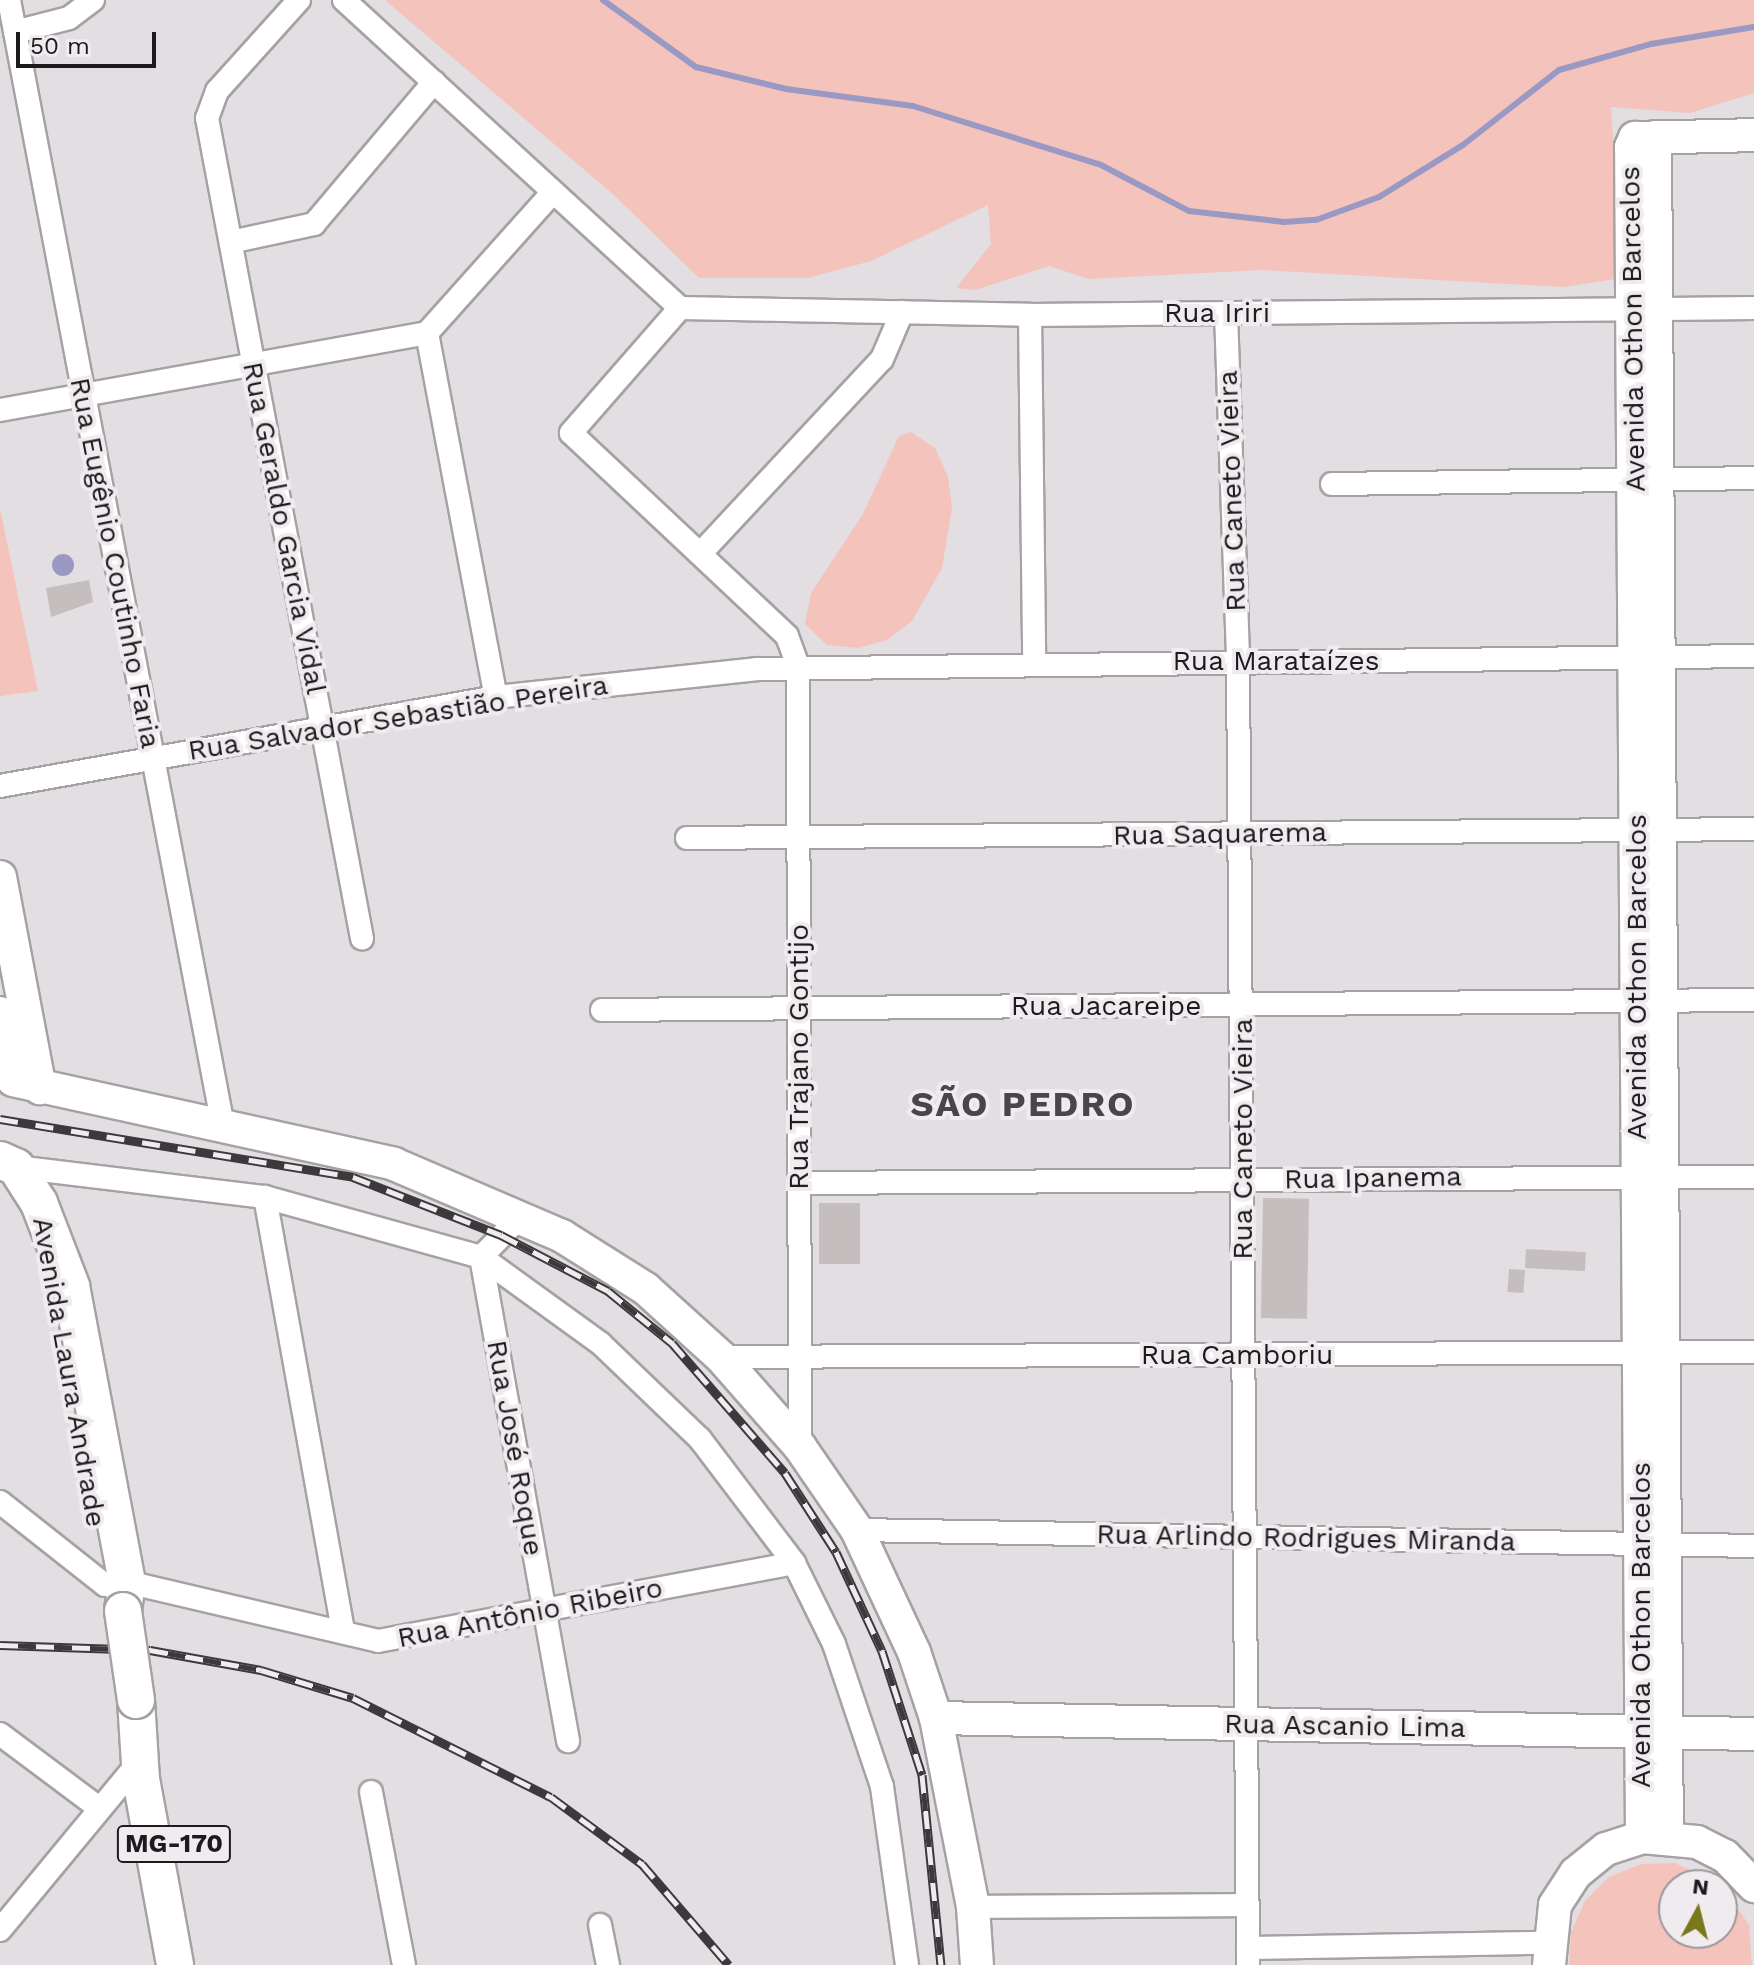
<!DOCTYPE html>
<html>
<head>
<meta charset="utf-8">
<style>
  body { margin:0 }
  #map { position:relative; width:1754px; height:1965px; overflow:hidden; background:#e3dee1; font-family:"Work Sans",sans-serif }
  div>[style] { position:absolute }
  .green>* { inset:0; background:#f3c3bc }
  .water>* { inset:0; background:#9a99c3 }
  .round { border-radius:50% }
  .stream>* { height:6px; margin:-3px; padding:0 3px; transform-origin:3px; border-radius:3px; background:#9a99c3 }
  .building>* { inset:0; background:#c5bebf; transform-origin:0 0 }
  .roads { filter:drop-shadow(2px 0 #a6a1a4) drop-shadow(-2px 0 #a6a1a4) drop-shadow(0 2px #a6a1a4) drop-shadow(0 -2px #a6a1a4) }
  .street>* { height:22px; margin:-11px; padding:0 11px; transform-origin:11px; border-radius:11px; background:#fff }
  .secondary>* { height:32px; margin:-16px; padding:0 16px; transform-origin:16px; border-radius:16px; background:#fff }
  .primary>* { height:36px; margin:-18px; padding:0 18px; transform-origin:18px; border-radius:18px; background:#fff }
  .rail>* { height:9px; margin-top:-4.5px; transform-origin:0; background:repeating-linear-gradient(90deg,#f0ebef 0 18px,#3c393c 0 36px); box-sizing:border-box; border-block:2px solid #3c393c }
  .bridges { filter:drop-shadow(2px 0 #a6a1a4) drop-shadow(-2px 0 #a6a1a4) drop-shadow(0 2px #a6a1a4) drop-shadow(0 -2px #a6a1a4) }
  .primary-bridge>* { height:36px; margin:-18px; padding:0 18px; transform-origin:18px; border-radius:18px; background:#fff }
  span { translate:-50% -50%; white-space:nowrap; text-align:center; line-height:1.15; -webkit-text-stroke:8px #f0ebef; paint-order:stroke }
  .shield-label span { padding:2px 6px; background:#f0ebef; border:2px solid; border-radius:6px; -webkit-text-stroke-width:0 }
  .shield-label { font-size:26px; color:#1c1a1c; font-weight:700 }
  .street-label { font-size:28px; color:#1c1a1c }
  .district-label { font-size:36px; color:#4a4548; font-weight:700; letter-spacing:2px }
  .north { position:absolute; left:1658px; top:1869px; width:80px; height:80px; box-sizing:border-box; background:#f0ebef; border:2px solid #9b979b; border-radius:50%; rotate:7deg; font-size:22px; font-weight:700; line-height:32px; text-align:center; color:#1c1a1c }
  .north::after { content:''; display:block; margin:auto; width:28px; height:36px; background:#7b771d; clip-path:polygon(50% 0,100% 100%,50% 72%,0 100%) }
  .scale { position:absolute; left:16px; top:32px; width:140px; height:36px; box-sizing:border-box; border:4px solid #1c1a1c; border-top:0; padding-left:10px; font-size:24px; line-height:28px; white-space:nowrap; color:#1c1a1c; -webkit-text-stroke:6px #f0ebef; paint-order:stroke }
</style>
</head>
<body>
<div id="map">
  <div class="green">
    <div style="clip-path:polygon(385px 0,1754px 0,1754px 93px,1690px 113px,1611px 107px,1622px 278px,1563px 287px,1261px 270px,1089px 279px,1049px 266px,975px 290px,956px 288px,991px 244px,988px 205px,871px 261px,808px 278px,699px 278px,614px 195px)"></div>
    <div style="clip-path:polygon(911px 432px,935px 448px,948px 477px,952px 508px,942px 568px,912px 621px,887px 640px,858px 648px,827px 645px,805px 624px,811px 593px,863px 514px,899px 436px)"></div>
    <div style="clip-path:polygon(0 509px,38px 691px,0 696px)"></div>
    <div style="clip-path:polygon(1675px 1863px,1721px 1885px,1674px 1885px,1674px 1933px,1722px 1933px,1722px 1886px,1749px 1925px,1752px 1965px,1569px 1965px,1571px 1932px,1585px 1901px,1609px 1877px,1641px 1864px)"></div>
  </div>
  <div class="water">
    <div class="round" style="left:52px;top:554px;width:22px;height:22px"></div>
  </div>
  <div class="stream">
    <div style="left:603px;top:0;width:115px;rotate:35.8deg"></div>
    <div style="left:696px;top:67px;width:93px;rotate:13.7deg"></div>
    <div style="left:786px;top:89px;width:128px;rotate:7.6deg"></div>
    <div style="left:913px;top:106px;width:197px;rotate:17.4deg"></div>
    <div style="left:1101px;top:165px;width:99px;rotate:27.6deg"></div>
    <div style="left:1189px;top:211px;width:96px;rotate:6.6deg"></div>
    <div style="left:1284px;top:222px;width:32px;rotate:-4deg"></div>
    <div style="left:1316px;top:220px;width:67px;rotate:-20.1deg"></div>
    <div style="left:1379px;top:197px;width:99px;rotate:-31.8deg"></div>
    <div style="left:1463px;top:145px;width:122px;rotate:-38deg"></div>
    <div style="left:1559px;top:70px;width:96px;rotate:-15.8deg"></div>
    <div style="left:1651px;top:44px;width:104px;rotate:-9.4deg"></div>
  </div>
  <div class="building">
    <div style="clip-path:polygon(89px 580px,93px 602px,51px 617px,46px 588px)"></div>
    <div style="left:1263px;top:1198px;width:46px;height:120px;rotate:1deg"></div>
    <div style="left:819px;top:1203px;width:41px;height:61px"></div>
    <div style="left:1526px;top:1249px;width:60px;height:19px;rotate:3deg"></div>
    <div style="left:1509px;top:1269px;width:16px;height:23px;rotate:4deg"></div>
  </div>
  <div class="roads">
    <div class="street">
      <div style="left:9px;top:0;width:1146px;rotate:79.24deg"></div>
      <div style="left:299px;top:0;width:122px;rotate:132deg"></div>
      <div style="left:217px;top:91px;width:29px;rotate:110deg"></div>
      <div style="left:207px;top:118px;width:835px;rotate:79.3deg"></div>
      <div style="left:344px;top:0;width:456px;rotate:42.5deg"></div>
      <div style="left:15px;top:32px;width:56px;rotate:-14.5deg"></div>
      <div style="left:69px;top:18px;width:30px;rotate:-37deg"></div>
      <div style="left:235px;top:241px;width:81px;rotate:-12.1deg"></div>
      <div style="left:314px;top:224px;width:186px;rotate:-49.8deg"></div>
      <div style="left:680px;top:308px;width:166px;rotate:131.1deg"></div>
      <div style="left:571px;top:433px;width:296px;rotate:43.2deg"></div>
      <div style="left:787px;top:636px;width:33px;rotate:70deg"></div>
      <div style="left:798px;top:667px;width:780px;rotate:89.85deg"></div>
      <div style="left:680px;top:308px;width:350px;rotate:1.1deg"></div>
      <div style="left:1030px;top:315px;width:724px;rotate:-0.55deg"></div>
      <div style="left:1226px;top:313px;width:349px;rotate:88deg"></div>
      <div style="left:1238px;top:662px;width:1303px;rotate:89.56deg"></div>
      <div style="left:1030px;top:315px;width:347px;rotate:89.3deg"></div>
      <div style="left:427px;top:333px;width:370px;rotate:79.3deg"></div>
      <div style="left:0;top:410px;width:434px;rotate:-10.2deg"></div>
      <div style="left:427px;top:333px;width:189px;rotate:-48.2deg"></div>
      <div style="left:1332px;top:484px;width:422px;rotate:-0.8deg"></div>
      <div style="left:700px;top:554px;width:267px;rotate:-47deg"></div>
      <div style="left:882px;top:359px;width:51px;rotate:-66.9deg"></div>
      <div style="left:0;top:786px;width:504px;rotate:-10.17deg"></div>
      <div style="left:496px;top:697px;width:262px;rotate:-6.1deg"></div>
      <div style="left:757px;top:669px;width:997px;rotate:-0.75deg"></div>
      <div style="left:687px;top:838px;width:1067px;rotate:-0.48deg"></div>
      <div style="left:602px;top:1010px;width:1152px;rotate:-0.5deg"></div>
      <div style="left:16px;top:1167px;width:251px;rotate:6.9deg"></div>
      <div style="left:265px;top:1197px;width:224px;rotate:15.5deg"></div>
      <div style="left:481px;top:1257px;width:148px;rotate:35.9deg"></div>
      <div style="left:601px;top:1344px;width:137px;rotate:43.8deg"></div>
      <div style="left:700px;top:1439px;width:156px;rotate:52.8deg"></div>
      <div style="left:794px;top:1563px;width:90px;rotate:63.7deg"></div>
      <div style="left:834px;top:1644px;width:151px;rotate:71.4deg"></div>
      <div style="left:882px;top:1787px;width:180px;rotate:82deg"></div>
      <div style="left:799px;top:1183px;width:955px;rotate:-0.36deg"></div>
      <div style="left:265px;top:1197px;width:442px;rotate:79.8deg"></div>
      <div style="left:520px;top:1217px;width:56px;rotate:134.3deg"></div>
      <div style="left:481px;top:1257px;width:492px;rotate:79.8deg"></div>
      <div style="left:721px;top:1357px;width:1033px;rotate:-0.28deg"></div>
      <div style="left:0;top:1502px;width:134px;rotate:38.3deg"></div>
      <div style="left:105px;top:1585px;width:22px;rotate:-8deg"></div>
      <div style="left:127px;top:1582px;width:258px;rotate:13.2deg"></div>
      <div style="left:378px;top:1641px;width:423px;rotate:-10.6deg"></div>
      <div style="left:857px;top:1530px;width:897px;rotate:1.02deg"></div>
      <div style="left:0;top:1734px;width:124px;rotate:36.8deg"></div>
      <div style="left:371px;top:1792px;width:176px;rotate:79.2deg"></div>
      <div style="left:973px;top:1907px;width:274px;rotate:-0.4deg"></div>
      <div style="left:600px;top:1925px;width:41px;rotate:78.7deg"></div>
      <div style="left:0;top:1930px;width:226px;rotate:-50.4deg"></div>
      <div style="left:1248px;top:1948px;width:299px;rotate:-1deg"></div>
    </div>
    <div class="secondary">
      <div style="left:1655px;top:137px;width:1699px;rotate:89.6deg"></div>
      <div style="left:0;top:877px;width:215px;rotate:79.3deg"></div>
      <div style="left:0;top:1013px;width:68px;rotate:79deg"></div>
      <div style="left:13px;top:1080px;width:390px;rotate:12.4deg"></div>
      <div style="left:394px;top:1164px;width:183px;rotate:23.2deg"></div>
      <div style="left:562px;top:1236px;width:99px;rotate:32.2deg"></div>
      <div style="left:646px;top:1289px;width:101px;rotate:42.2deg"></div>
      <div style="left:721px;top:1357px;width:120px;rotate:48.7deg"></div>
      <div style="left:800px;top:1447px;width:101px;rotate:55.5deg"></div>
      <div style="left:857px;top:1530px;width:135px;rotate:65deg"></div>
      <div style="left:914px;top:1652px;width:70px;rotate:71.6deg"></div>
      <div style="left:936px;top:1718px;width:193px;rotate:78.9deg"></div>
      <div style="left:973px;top:1907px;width:58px;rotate:86.1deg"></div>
      <div style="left:936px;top:1718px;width:818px;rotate:1.12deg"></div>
      <div style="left:1642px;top:1837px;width:1690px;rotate:-90.37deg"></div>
      <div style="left:1631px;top:147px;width:10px;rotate:-66deg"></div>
      <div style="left:1635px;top:138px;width:119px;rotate:-1.4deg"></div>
      <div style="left:1549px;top:1965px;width:60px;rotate:-84.3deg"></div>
      <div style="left:1555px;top:1905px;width:38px;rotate:-57deg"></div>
      <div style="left:1576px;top:1873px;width:38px;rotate:-39deg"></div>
      <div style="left:1606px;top:1849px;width:38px;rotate:-18deg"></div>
      <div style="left:1642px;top:1837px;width:55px;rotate:5.2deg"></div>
      <div style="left:1697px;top:1842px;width:31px;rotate:27deg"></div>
      <div style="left:1725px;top:1856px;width:42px;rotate:46deg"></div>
    </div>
    <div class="primary">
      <div style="left:0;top:1160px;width:17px;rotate:24deg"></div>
      <div style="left:16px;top:1167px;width:43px;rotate:57.4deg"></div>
      <div style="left:39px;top:1203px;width:89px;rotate:68.9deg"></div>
      <div style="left:71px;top:1286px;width:301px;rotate:79.3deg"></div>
      <div style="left:127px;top:1582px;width:29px;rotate:98deg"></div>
      <div style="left:136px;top:1700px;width:79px;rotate:86.4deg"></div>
      <div style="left:141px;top:1779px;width:189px;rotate:79.6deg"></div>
    </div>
  </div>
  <div class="rail">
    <div style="left:0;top:1119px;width:358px;rotate:9.3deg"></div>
    <div style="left:353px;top:1177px;width:159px;rotate:21.4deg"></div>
    <div style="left:501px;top:1235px;width:121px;rotate:27.6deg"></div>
    <div style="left:608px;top:1291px;width:82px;rotate:39.1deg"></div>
    <div style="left:672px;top:1343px;width:172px;rotate:49deg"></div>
    <div style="left:785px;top:1473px;width:94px;rotate:57.2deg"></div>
    <div style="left:836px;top:1552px;width:109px;rotate:65.1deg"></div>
    <div style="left:882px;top:1651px;width:130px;rotate:72.1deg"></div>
    <div style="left:922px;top:1775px;width:191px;rotate:84.3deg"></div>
    <div style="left:0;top:1645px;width:150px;rotate:1.9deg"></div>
    <div style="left:150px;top:1650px;width:113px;rotate:10.2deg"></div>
    <div style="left:261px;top:1670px;width:96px;rotate:16.9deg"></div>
    <div style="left:353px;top:1698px;width:221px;rotate:26.6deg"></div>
    <div style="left:551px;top:1797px;width:113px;rotate:36.4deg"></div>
    <div style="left:642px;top:1864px;width:133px;rotate:49.3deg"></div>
  </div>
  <div class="bridges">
    <div class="primary-bridge">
      <div style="left:123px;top:1611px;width:90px;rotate:81.7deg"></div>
    </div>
  </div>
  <div class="shield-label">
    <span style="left:174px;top:1844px">MG-170</span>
  </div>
  <div class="street-label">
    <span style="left:1217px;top:313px">Rua Iriri</span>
    <span style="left:1633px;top:329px;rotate:-91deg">Avenida Othon Barcelos</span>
    <span style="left:1232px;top:491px;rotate:-92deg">Rua Caneto Vieira</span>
    <span style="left:284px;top:528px;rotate:79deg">Rua Geraldo Garcia Vidal</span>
    <span style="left:115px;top:563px;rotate:79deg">Rua Eugênio Coutinho Faria</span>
    <span style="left:1276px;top:661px">Rua Marataízes</span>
    <span style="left:398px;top:718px;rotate:-9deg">Rua Salvador Sebastião Pereira</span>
    <span style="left:1220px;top:834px;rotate:-1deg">Rua Saquarema</span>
    <span style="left:1637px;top:977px;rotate:-90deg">Avenida Othon Barcelos</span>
    <span style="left:1106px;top:1006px">Rua Jacareipe</span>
    <span style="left:799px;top:1057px;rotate:-90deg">Rua Trajano Gontijo</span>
    <span style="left:1243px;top:1139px;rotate:-90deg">Rua Caneto Vieira</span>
    <span style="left:1373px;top:1178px;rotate:-1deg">Rua Ipanema</span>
    <span style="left:1237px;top:1355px">Rua Camboriu</span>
    <span style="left:69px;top:1372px;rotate:80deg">Avenida Laura Andrade</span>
    <span style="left:515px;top:1448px;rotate:80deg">Rua José Roque</span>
    <span style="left:1306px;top:1538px;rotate:1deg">Rua Arlindo Rodrigues Miranda</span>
    <span style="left:530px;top:1613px;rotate:-11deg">Rua Antônio Ribeiro</span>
    <span style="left:1641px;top:1625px;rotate:-90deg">Avenida Othon Barcelos</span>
    <span style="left:1345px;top:1726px;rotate:1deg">Rua Ascanio Lima</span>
  </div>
  <div class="district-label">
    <span style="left:1023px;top:1105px">SÃO PEDRO</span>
  </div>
  <div class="north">N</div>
  <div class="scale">50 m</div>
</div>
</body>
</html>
